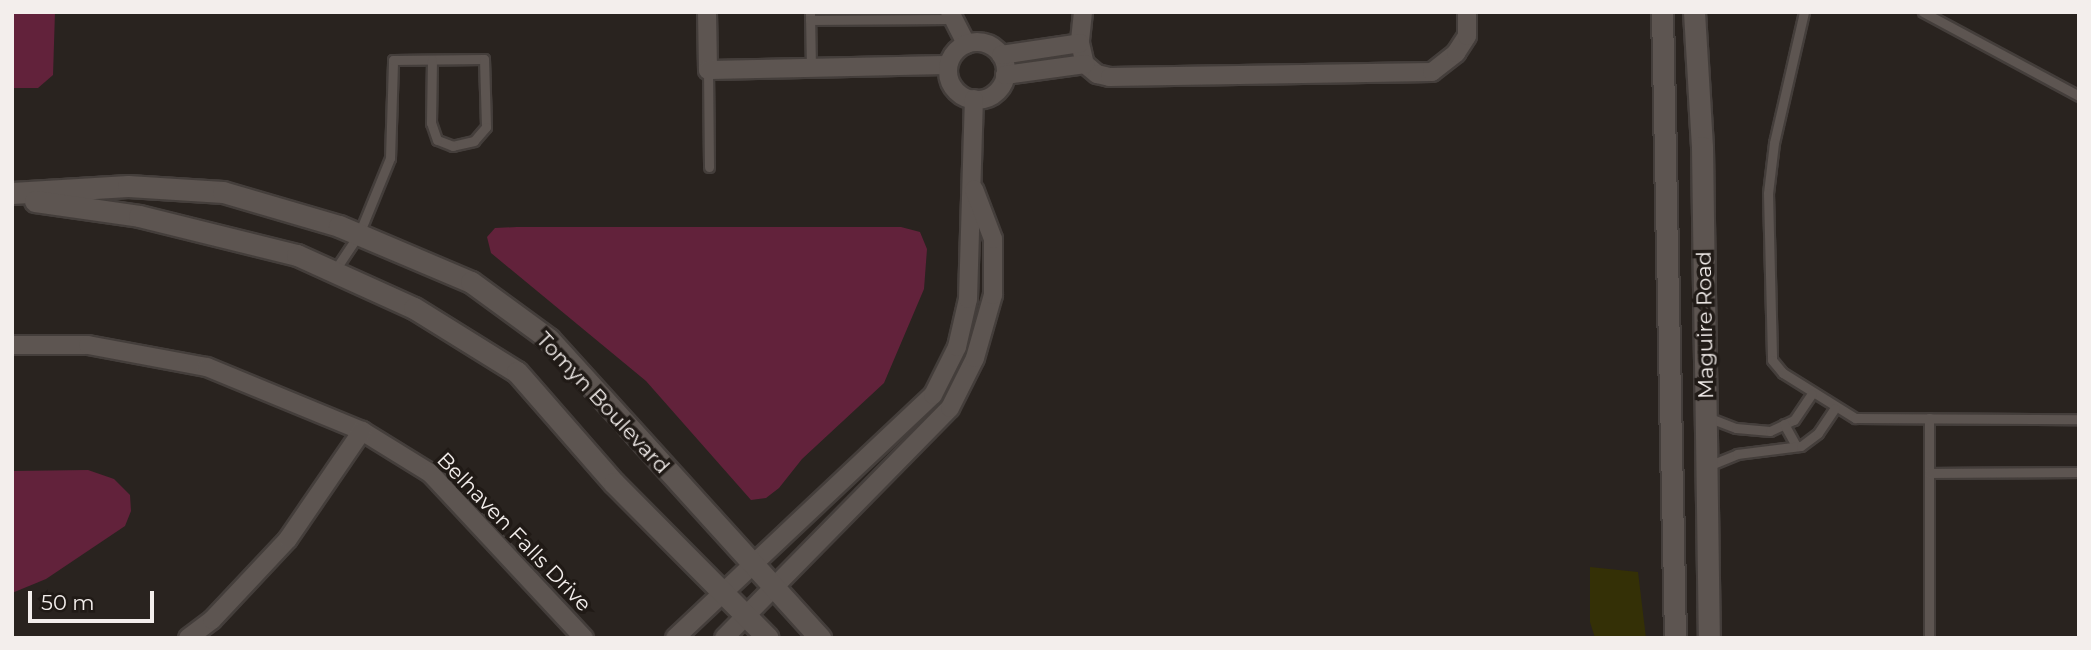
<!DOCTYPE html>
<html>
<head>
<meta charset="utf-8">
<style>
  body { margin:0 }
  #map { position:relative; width:2091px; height:650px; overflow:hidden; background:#29231f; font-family:Montserrat,sans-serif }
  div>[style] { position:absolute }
  .green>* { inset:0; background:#343006 }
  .water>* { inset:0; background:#62223b }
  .roads { filter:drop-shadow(2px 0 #443e3b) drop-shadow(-2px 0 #443e3b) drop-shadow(0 2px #443e3b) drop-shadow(0 -2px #443e3b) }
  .lane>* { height:9px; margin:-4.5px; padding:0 4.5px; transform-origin:4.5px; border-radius:4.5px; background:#5d5551 }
  .street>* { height:18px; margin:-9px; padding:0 9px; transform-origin:9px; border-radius:9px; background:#5d5551 }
  .street>.ring { margin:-9px; padding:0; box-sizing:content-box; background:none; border:18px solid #5d5551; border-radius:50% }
  .secondary>* { height:21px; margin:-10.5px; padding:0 10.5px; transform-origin:10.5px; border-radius:10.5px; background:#5d5551 }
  span { translate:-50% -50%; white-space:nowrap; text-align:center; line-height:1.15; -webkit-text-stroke:7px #201a16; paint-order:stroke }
  .street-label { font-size:21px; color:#f3eeec }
  .frame { position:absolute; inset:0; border:14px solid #f3eeec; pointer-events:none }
  .scale { position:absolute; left:28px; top:591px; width:126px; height:32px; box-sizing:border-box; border:4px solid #f3eeec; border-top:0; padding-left:9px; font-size:21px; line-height:24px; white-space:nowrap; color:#f3eeec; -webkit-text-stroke:5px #201a16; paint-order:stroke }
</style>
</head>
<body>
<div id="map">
  <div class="green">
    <div style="clip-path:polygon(1590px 567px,1638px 572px,1646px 638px,1595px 638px,1590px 622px)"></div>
  </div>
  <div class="water">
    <div style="clip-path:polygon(12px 12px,55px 12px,53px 75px,38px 88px,12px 88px)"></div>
    <div style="clip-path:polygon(517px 227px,901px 227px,920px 232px,927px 249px,924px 289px,884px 383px,802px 459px,779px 488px,766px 498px,751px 500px,646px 381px,491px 253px,487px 237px,495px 228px)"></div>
    <div style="clip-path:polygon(88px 470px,114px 479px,130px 495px,131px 511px,125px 526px,46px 579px,12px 593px,12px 471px)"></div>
  </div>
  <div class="roads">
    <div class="lane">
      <div style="left:810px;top:12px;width:56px;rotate:89deg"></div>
      <div style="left:1804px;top:12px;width:134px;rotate:102.9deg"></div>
      <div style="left:1774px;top:143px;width:50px;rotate:96.8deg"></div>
      <div style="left:1768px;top:193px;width:167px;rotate:88.6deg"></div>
      <div style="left:1772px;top:360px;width:17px;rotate:50deg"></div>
      <div style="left:1783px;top:373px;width:85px;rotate:32deg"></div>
      <div style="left:1855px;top:418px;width:224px;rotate:0.3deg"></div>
      <div style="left:1923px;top:12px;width:177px;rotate:28.3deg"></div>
      <div style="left:810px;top:20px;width:140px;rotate:-0.4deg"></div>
      <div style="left:708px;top:70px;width:97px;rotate:89.4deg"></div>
      <div style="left:335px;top:270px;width:43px;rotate:-56.3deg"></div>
      <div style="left:359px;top:234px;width:82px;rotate:-67.8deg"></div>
      <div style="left:390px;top:158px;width:98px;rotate:-88.2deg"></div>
      <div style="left:393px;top:60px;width:91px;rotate:-0.6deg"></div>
      <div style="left:484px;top:59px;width:68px;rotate:88.3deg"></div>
      <div style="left:486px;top:127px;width:18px;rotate:131deg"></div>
      <div style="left:474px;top:141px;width:22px;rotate:167deg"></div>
      <div style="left:453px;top:146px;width:17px;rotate:-159deg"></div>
      <div style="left:437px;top:140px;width:18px;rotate:-109deg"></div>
      <div style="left:431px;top:123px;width:63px;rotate:-89.1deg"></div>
      <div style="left:1707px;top:417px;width:31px;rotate:21deg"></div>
      <div style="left:1736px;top:428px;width:34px;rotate:5deg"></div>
      <div style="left:1770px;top:431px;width:26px;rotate:-25deg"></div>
      <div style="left:1794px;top:420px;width:32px;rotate:-56deg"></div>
      <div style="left:1929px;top:418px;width:220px;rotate:90deg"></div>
      <div style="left:1784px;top:424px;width:25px;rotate:61deg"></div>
      <div style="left:1708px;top:466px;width:31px;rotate:-22deg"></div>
      <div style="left:1737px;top:454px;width:64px;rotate:-7.1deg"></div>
      <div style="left:1801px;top:446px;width:21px;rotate:-37deg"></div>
      <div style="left:1818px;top:433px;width:30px;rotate:-56deg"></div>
      <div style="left:1929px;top:473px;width:150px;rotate:-0.4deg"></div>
    </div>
    <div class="street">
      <div style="left:707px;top:12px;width:58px;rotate:89deg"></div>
      <div style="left:708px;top:70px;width:240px;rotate:-1.2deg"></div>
      <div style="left:950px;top:12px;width:36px;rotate:63deg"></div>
      <div style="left:1083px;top:12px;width:31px;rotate:96deg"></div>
      <div style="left:1080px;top:43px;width:22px;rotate:77deg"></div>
      <div style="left:1085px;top:64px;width:16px;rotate:40deg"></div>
      <div style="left:1097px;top:74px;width:13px;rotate:13deg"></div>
      <div style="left:1110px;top:77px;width:322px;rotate:-0.9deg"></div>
      <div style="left:1432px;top:72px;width:31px;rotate:-38deg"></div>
      <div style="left:1456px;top:53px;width:20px;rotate:-57deg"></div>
      <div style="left:1467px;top:36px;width:24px;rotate:-90deg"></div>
      <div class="ring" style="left:948px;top:42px;width:40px;height:40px"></div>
      <div style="left:1001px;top:55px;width:80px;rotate:-8.6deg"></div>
      <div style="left:1005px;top:75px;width:81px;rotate:-7.8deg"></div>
      <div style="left:12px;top:345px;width:76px"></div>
      <div style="left:88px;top:345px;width:121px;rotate:10.5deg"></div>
      <div style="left:207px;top:367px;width:168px;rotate:22.4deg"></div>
      <div style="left:362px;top:431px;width:80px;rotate:31.7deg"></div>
      <div style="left:430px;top:473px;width:226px;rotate:47deg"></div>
      <div style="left:188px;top:638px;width:30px;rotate:-37deg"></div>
      <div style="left:212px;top:620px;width:111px;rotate:-46.8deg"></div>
      <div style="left:288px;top:539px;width:131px;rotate:-55.6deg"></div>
      <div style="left:675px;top:638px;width:354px;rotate:-43.3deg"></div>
      <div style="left:933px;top:395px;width:54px;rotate:-63.4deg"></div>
      <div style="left:957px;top:347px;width:49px;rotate:-77.1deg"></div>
      <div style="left:968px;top:299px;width:200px;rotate:-88.3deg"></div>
      <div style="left:724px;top:638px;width:322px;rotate:-45.5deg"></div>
      <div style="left:950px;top:408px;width:56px;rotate:-63.4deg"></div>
      <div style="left:975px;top:358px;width:66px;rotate:-74.1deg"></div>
      <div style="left:993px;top:295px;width:56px;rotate:-90deg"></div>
      <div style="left:993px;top:239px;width:53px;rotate:-110.8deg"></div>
    </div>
    <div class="secondary">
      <div style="left:1662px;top:12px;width:626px;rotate:88.81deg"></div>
      <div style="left:1694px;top:12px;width:135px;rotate:86.6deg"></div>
      <div style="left:1702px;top:147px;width:491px;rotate:89.2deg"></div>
      <div style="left:12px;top:193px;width:116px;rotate:-3.5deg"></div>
      <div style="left:128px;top:186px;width:95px;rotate:3.6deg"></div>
      <div style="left:223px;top:192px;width:121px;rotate:16.3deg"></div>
      <div style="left:339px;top:226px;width:143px;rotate:23deg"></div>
      <div style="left:471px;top:282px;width:97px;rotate:36.2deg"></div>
      <div style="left:549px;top:339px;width:404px;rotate:47.8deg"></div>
      <div style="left:35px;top:201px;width:105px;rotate:8.2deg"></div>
      <div style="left:139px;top:216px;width:163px;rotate:13.9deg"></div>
      <div style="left:297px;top:255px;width:128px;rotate:24.4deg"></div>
      <div style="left:414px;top:308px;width:121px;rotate:31.9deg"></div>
      <div style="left:517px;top:372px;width:147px;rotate:48.9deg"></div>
      <div style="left:614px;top:483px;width:218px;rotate:45.2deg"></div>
    </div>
  </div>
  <div class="street-label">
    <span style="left:1705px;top:325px;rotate:-91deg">Maguire Road</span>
    <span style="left:603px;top:403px;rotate:47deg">Tomyn Boulevard</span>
    <span style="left:514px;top:532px;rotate:46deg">Belhaven Falls Drive</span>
  </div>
  <div class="frame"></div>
  <div class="scale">50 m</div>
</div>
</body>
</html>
